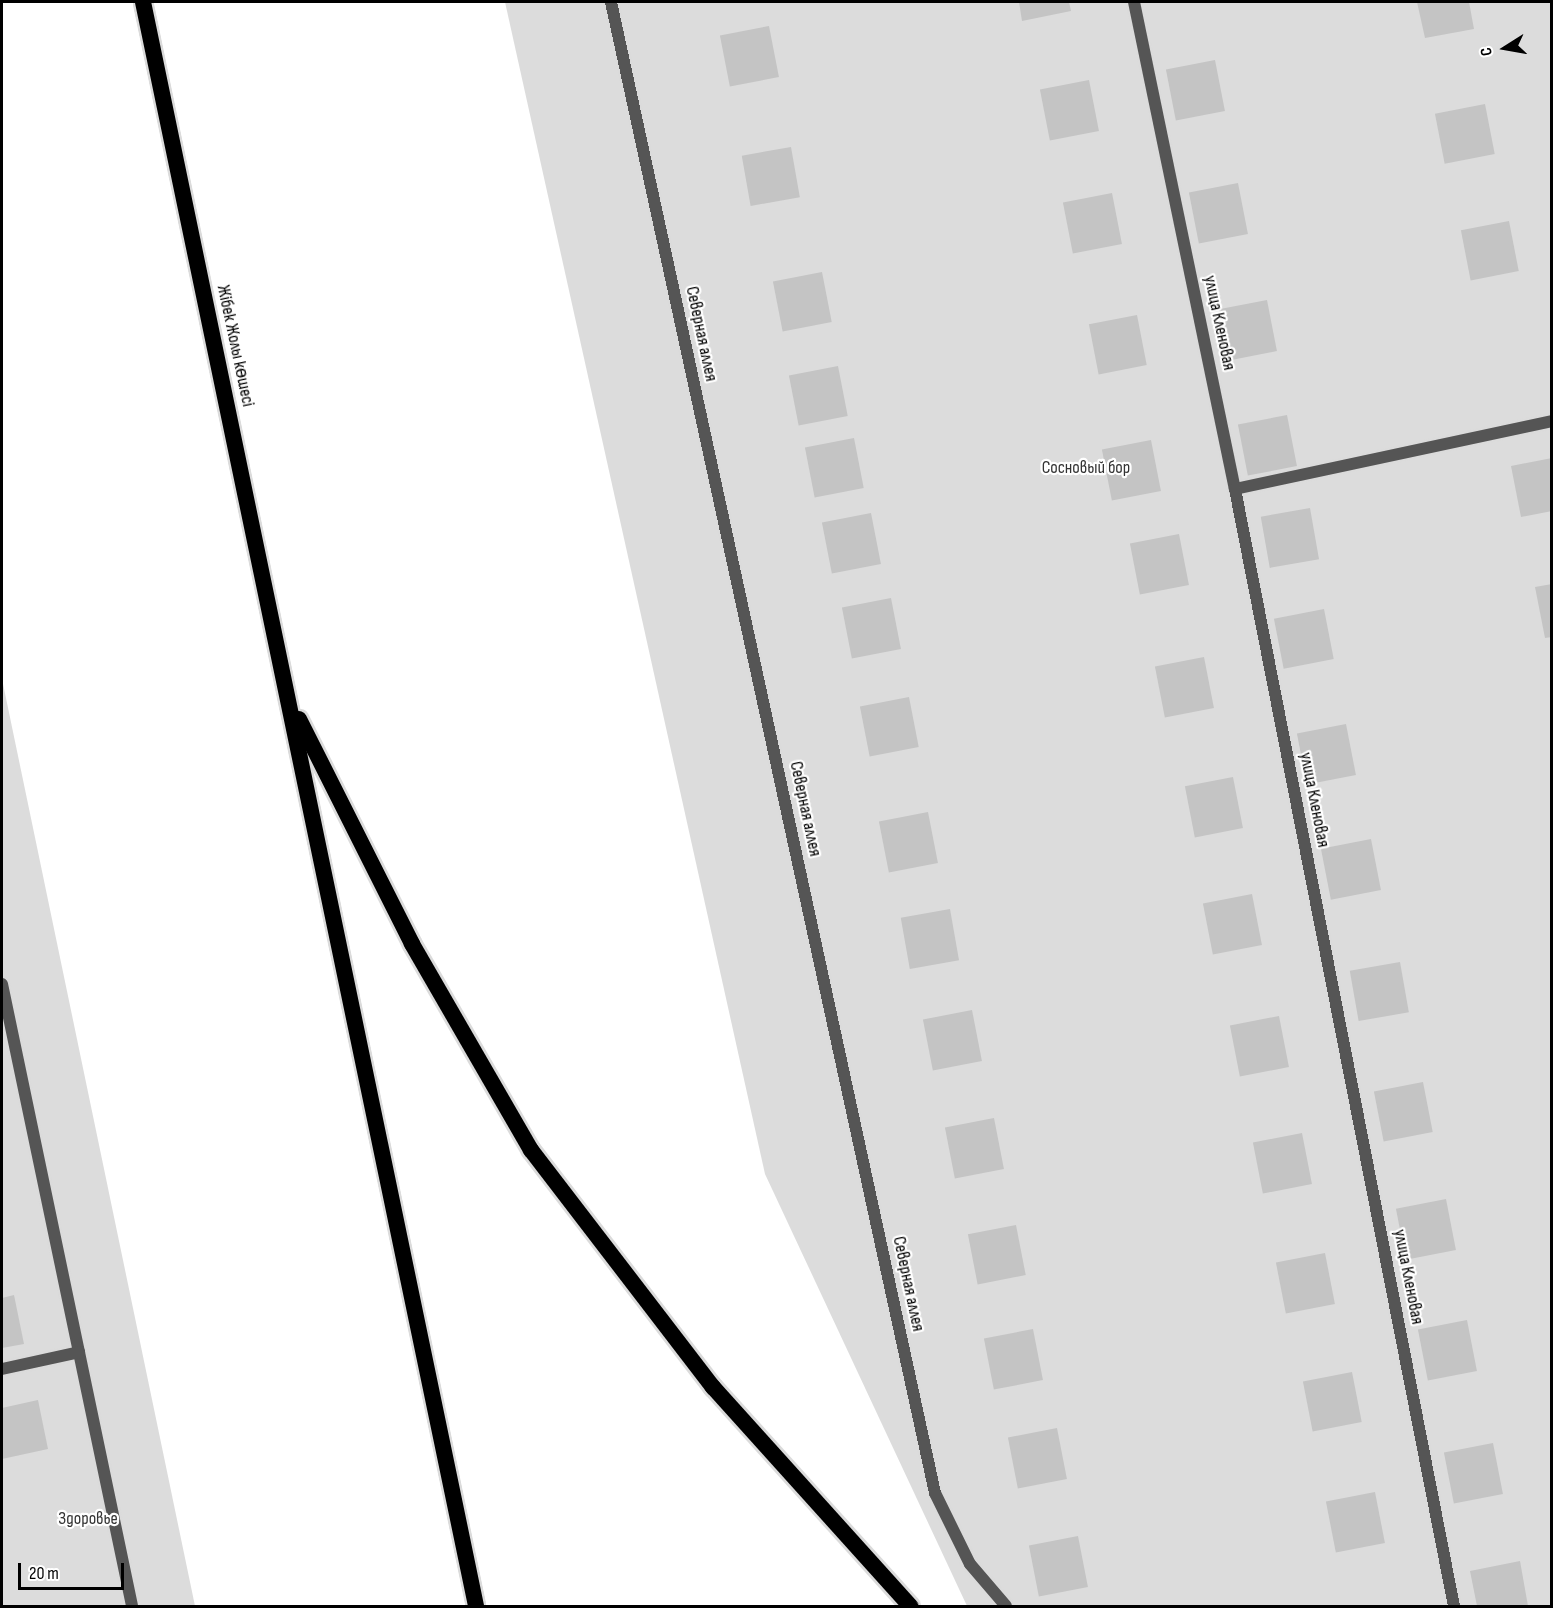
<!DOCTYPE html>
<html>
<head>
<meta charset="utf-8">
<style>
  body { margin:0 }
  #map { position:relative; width:1553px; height:1608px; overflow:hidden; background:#fff; font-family:"Sofia Sans Condensed",sans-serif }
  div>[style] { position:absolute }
  .green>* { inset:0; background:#dcdcdc }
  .building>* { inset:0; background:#c4c4c4; transform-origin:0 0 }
  .roads { filter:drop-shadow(2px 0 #dbdbdb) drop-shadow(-2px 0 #dbdbdb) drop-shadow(0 2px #dbdbdb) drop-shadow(0 -2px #dbdbdb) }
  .service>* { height:12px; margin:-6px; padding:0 6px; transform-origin:6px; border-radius:6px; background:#555 }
  .minor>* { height:12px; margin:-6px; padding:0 6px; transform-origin:6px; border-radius:6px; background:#555 }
  .trunk>* { height:16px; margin:-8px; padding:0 8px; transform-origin:8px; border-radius:8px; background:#000 }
  span { translate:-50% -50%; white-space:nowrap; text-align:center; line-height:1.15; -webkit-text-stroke:4.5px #fff; paint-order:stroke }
  .street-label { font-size:18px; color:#000 }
  .park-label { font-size:18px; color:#333 }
  .frame { position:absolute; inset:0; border:3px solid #000; pointer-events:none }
  .north { position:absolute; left:1475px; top:18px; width:60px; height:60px; -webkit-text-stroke:4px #fff; paint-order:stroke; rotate:259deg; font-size:16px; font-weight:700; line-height:24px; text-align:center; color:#000 }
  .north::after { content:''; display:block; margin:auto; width:21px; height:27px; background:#000; clip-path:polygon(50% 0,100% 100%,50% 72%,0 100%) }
  .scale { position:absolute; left:18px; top:1563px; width:106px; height:27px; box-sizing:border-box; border:3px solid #000; border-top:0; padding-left:8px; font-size:18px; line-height:21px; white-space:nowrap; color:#000; -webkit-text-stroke:4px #fff; paint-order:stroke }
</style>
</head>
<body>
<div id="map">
  <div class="green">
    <div style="clip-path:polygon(505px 2px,1551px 2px,1551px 1606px,967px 1606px,765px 1174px)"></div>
    <div style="clip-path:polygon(2px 679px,195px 1606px,2px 1606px)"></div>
  </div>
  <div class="building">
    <div style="clip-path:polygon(1019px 2px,1069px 2px,1071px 11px,1022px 21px)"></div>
    <div style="clip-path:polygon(1417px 2px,1469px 2px,1474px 29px,1425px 38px)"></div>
    <div style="left:769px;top:26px;width:52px;height:50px;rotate:79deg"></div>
    <div style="left:1215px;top:60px;width:52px;height:50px;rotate:79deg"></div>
    <div style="left:1089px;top:80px;width:52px;height:50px;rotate:79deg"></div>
    <div style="left:1485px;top:104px;width:51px;height:51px;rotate:79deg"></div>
    <div style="left:791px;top:147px;width:51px;height:50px;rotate:80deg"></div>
    <div style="left:1238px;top:183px;width:52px;height:50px;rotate:79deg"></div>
    <div style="left:1112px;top:193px;width:52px;height:50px;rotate:79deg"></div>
    <div style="left:1509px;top:221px;width:51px;height:49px;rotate:79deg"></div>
    <div style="left:822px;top:272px;width:51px;height:50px;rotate:79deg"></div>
    <div style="left:1267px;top:300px;width:52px;height:49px;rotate:79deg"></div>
    <div style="left:1137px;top:315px;width:51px;height:49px;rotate:79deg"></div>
    <div style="left:838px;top:366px;width:51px;height:50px;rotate:79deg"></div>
    <div style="left:1287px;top:415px;width:52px;height:50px;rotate:79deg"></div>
    <div style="left:854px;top:438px;width:51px;height:50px;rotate:79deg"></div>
    <div style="left:1151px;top:440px;width:52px;height:50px;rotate:79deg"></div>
    <div style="clip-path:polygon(1552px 458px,1552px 511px,1521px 517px,1511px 466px)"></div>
    <div style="left:1310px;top:508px;width:52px;height:50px;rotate:80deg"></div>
    <div style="left:871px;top:513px;width:52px;height:50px;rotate:79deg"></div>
    <div style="left:1179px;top:534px;width:52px;height:50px;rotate:79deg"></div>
    <div style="clip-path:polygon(1552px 584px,1552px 637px,1545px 638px,1535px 587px)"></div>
    <div style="left:891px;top:598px;width:52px;height:50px;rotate:79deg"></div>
    <div style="left:1324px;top:609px;width:51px;height:51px;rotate:79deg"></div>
    <div style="left:1204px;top:657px;width:52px;height:50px;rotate:79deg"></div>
    <div style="left:909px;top:697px;width:51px;height:50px;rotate:79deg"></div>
    <div style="left:1346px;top:724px;width:52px;height:50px;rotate:79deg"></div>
    <div style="left:1233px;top:777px;width:52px;height:49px;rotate:79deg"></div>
    <div style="left:928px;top:812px;width:52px;height:50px;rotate:79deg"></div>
    <div style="left:1371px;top:839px;width:52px;height:51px;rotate:79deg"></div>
    <div style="left:1252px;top:894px;width:52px;height:50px;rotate:79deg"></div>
    <div style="left:950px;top:909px;width:52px;height:50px;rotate:80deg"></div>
    <div style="left:1400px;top:962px;width:51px;height:51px;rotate:80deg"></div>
    <div style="left:972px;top:1010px;width:52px;height:50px;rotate:79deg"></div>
    <div style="left:1279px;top:1016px;width:52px;height:50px;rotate:79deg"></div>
    <div style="left:1423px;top:1082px;width:51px;height:50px;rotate:79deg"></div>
    <div style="left:994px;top:1118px;width:52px;height:50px;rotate:79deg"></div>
    <div style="left:1302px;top:1133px;width:52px;height:50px;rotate:79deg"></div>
    <div style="left:1446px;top:1199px;width:52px;height:51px;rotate:79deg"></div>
    <div style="left:1016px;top:1225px;width:51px;height:49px;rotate:79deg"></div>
    <div style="left:1325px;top:1253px;width:52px;height:50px;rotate:79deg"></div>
    <div style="clip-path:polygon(14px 1295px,24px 1344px,2px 1348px,2px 1298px)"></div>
    <div style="left:1467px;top:1320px;width:52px;height:50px;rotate:79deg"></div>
    <div style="left:1033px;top:1329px;width:52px;height:50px;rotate:79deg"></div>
    <div style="left:1352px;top:1372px;width:51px;height:50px;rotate:79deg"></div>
    <div style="clip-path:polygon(38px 1400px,48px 1449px,2px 1459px,2px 1408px)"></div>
    <div style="left:1057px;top:1428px;width:52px;height:50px;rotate:79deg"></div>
    <div style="left:1493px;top:1443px;width:52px;height:50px;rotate:79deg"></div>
    <div style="left:1375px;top:1492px;width:52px;height:50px;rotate:79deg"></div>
    <div style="left:1078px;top:1536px;width:52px;height:50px;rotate:79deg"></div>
    <div style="clip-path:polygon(1520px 1561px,1528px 1606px,1477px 1606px,1470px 1571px)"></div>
  </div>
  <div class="roads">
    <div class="service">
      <div style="left:1235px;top:489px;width:324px;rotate:-12.1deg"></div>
      <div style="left:2px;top:984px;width:635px;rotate:78.19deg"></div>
    </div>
    <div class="minor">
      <div style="left:611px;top:2px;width:1526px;rotate:77.74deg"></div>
      <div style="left:935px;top:1493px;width:79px;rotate:63.8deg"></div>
      <div style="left:970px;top:1564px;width:55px;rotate:49.4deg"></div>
      <div style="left:1134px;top:2px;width:497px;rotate:78.3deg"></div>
      <div style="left:1235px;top:489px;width:1138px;rotate:78.91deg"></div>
      <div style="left:2px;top:1369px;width:79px;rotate:-12.4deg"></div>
    </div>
    <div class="trunk">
      <div style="left:143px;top:2px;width:1638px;rotate:78.27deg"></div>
      <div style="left:299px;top:719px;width:252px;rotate:63.3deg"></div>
      <div style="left:412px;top:944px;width:238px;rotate:60deg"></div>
      <div style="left:531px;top:1150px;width:299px;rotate:52.5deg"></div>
      <div style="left:713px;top:1387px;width:295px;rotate:48deg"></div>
    </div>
  </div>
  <div class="street-label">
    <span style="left:1219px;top:323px;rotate:78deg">улица Кленовая</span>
    <span style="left:701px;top:334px;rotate:78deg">Северная аллея</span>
    <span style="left:235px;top:346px;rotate:78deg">Жібек Жолы көшесі</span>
    <span style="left:1314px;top:800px;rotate:79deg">улица Кленовая</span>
    <span style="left:805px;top:809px;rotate:78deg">Северная аллея</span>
    <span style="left:1408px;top:1277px;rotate:79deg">улица Кленовая</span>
    <span style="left:908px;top:1284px;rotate:78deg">Северная аллея</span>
  </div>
  <div class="park-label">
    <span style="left:1086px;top:468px">Сосновый бор</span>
    <span style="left:88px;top:1519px">Здоровье</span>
  </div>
  <div class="frame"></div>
  <div class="north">С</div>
  <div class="scale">20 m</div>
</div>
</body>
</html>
